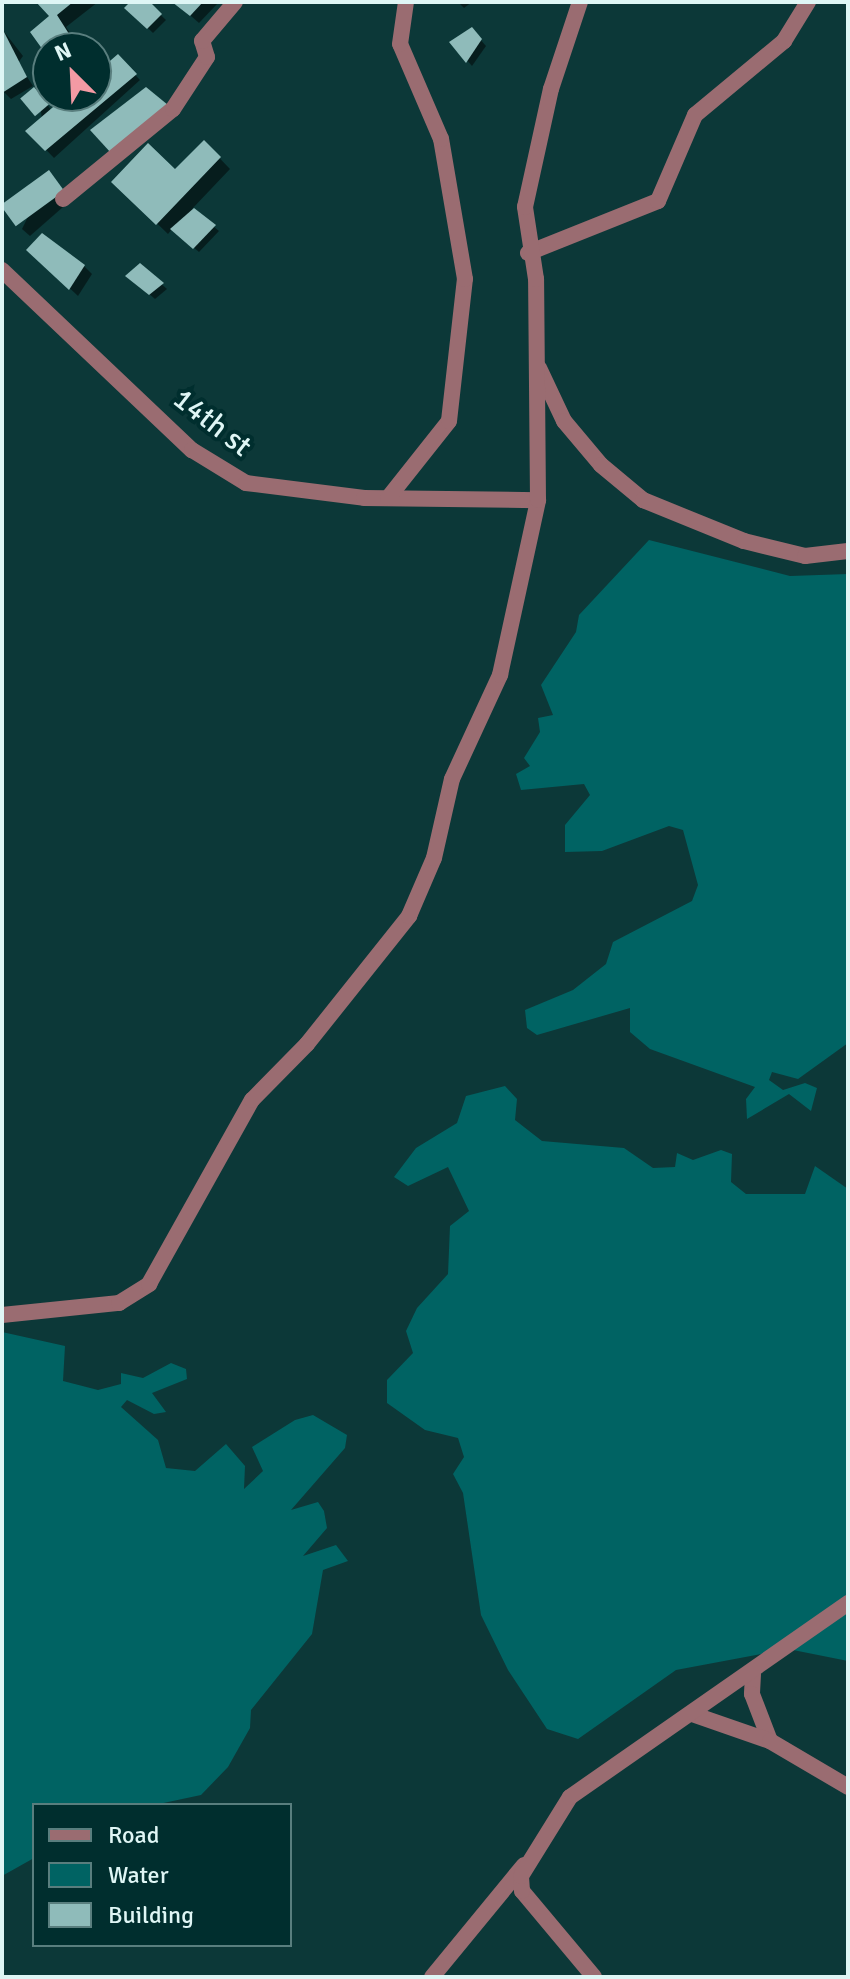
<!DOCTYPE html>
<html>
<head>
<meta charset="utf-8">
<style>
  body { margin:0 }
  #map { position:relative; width:850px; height:1979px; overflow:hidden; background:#0c3838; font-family:Signika,sans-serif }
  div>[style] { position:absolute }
  .water>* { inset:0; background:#006363 }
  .shadow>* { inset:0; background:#0007 }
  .building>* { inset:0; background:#8fbbba; transform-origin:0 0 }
  .minor>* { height:16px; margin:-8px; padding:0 8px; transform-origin:8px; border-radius:8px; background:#9a6c71 }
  span { translate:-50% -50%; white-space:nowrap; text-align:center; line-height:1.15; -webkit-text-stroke:8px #002e2e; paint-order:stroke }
  .street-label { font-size:30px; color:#dff6f5 }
  .frame { position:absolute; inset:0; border:4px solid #dff6f5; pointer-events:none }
  .legend { position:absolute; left:32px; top:1803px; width:260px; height:144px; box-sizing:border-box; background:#002e2e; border:2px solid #597e7e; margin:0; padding:10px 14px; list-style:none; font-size:24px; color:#dff6f5 }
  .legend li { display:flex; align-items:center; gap:16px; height:40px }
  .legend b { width:40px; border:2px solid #597e7e }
  .north { position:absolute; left:32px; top:32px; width:80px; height:80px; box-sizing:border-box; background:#002e2e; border:2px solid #597e7e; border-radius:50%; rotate:336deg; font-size:22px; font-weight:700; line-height:32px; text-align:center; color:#dff6f5 }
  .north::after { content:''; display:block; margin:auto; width:28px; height:36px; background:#f49aa4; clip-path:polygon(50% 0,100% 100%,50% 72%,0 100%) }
</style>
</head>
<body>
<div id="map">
  <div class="water">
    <div style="clip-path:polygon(649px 540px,790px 576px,848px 574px,848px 1043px,798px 1079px,772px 1072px,769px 1080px,783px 1090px,805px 1083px,817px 1088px,811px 1111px,789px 1094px,747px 1119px,746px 1099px,755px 1087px,650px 1049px,630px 1032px,630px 1008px,537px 1035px,527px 1028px,525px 1010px,573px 990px,606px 964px,613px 942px,692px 901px,698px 885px,683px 830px,669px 826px,602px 851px,565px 852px,565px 825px,590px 795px,584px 784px,521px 790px,516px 774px,530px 766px,524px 758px,540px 732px,538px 718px,553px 715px,541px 685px,576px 632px,579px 615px)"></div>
    <div style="clip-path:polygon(505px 1086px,517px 1099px,515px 1120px,542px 1141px,624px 1148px,653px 1168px,675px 1167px,677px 1153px,693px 1160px,721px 1150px,732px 1154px,731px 1182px,746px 1194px,805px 1194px,815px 1166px,848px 1189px,848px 1661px,788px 1649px,676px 1670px,578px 1739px,547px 1729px,508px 1670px,481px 1615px,463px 1493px,453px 1474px,464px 1457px,458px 1438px,425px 1430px,387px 1403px,387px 1380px,413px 1353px,406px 1331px,417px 1308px,448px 1274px,450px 1226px,469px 1211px,448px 1167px,408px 1186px,394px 1177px,416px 1148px,457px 1123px,466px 1096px)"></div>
    <div style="clip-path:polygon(2px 1332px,65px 1346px,63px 1381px,98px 1390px,121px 1384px,121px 1373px,143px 1378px,171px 1363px,186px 1369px,187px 1379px,152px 1393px,166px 1412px,154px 1414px,127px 1400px,121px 1407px,158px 1440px,166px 1468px,195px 1471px,226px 1444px,245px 1466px,244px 1489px,263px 1471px,252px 1447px,295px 1420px,313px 1415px,347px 1435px,345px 1448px,291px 1510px,318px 1502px,324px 1511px,327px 1528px,303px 1556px,336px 1545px,348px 1561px,323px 1570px,312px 1634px,251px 1710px,250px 1728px,228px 1767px,201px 1795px,154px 1805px,34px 1805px,34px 1858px,2px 1876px)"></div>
  </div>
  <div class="shadow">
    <div style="clip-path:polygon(39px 2px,98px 2px,66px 27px,80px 48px,48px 53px,32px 33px,52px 16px)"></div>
    <div style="clip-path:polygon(133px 2px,147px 2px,166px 20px,153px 33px,127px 8px)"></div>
    <div style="clip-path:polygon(175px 2px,219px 2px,199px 23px)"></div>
    <div style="clip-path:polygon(458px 2px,472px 2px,464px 8px)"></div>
    <div style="clip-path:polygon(2px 29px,23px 56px,18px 63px,33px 86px,11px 99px,2px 90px)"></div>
    <div style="clip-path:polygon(472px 30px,486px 46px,472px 66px,452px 43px)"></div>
    <div style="clip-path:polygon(118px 57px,140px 80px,54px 158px,28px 131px,42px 120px,39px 94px,52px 111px,70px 96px,96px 96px,96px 63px,103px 70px)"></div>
    <div style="clip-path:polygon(204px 142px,230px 169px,192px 209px,219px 231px,199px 252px,172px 229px,168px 234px,114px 182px,175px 172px)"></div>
    <div style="clip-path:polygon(49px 173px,71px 200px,30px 236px,22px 229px)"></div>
    <div style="clip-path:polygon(29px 250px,84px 266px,92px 274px,78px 296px)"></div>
    <div style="clip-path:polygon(140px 265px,167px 289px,155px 299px,133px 280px)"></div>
  </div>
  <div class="building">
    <div style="clip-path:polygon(36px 2px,73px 2px,57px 15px,71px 37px,48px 48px,48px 57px,30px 32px,49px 16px)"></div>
    <div style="clip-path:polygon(130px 2px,150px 2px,162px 14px,147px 29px,124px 8px)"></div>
    <div style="clip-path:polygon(172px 2px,203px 2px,190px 16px)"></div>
    <div style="clip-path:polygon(472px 27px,482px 39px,466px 63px,449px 42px)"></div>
    <div style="clip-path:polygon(2px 28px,27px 77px,2px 93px)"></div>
    <div style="clip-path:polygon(118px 54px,137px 74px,45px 151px,25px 131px,66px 96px,96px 96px,96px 73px)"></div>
    <div style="left:34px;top:87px;width:23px;height:18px;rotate:50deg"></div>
    <div style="clip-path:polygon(146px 87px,168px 105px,111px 153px,90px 130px)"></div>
    <div style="clip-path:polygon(204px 140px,221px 157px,156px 225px,111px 182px,148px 143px,175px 169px)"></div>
    <div style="left:49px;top:170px;width:26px;height:60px;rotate:54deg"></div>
    <div style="clip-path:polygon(194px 208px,216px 225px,193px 249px,170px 229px)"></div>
    <div style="clip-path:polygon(42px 233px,85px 265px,69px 290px,26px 250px)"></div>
    <div style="clip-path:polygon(140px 263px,164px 283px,149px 295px,125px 276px)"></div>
  </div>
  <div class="minor">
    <div style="left:63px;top:199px;width:142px;rotate:-39.3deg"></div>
    <div style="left:173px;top:109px;width:62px;rotate:-56.8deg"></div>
    <div style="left:207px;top:57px;width:17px;rotate:-107deg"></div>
    <div style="left:202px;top:41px;width:51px;rotate:-49.8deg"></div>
    <div style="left:528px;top:253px;width:140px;rotate:-21.8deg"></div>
    <div style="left:658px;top:201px;width:94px;rotate:-66.7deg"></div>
    <div style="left:695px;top:115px;width:116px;rotate:-39.7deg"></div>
    <div style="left:784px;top:41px;width:46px;rotate:-58.4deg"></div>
    <div style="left:2px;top:270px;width:262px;rotate:43.5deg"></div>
    <div style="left:192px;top:450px;width:63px;rotate:31.4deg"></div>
    <div style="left:246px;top:483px;width:119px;rotate:7.2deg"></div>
    <div style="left:364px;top:498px;width:174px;rotate:0.7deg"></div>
    <div style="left:539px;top:368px;width:59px;rotate:64.7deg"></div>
    <div style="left:564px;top:421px;width:57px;rotate:49.9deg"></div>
    <div style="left:601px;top:465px;width:55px;rotate:39.8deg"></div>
    <div style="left:643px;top:500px;width:109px;rotate:22.1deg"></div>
    <div style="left:744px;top:541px;width:63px;rotate:13.8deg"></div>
    <div style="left:805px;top:556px;width:43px;rotate:-6.6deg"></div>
    <div style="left:388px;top:498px;width:98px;rotate:-51.6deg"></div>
    <div style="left:449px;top:421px;width:143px;rotate:-83.6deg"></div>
    <div style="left:465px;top:279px;width:142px;rotate:-99.7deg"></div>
    <div style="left:441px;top:139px;width:103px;rotate:-113.3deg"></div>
    <div style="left:400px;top:44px;width:42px;rotate:-81.9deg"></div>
    <div style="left:2px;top:1315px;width:118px;rotate:-5.9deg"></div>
    <div style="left:119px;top:1303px;width:36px;rotate:-32deg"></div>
    <div style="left:149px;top:1284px;width:211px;rotate:-60.8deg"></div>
    <div style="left:252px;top:1100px;width:78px;rotate:-45.5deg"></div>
    <div style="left:307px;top:1044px;width:164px;rotate:-51.4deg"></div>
    <div style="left:409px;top:916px;width:63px;rotate:-66.7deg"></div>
    <div style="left:434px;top:858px;width:81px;rotate:-77.2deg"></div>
    <div style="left:452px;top:779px;width:115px;rotate:-65.2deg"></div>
    <div style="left:500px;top:675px;width:179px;rotate:-77.7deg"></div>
    <div style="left:538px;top:500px;width:221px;rotate:-90.5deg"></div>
    <div style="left:536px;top:279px;width:73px;rotate:-98.7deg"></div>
    <div style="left:525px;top:207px;width:121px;rotate:-77.6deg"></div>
    <div style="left:551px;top:89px;width:92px;rotate:-71.6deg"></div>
    <div style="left:753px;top:1674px;width:20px;rotate:93deg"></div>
    <div style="left:752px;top:1694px;width:50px;rotate:69deg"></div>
    <div style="left:692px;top:1714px;width:83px;rotate:19.1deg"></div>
    <div style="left:770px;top:1741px;width:91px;rotate:30.5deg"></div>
    <div style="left:432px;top:1977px;width:145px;rotate:-50.6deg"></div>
    <div style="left:594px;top:1977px;width:112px;rotate:-129.9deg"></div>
    <div style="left:522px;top:1891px;width:15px;rotate:-94deg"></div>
    <div style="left:521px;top:1876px;width:93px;rotate:-58.2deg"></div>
    <div style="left:570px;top:1797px;width:339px;rotate:-34.9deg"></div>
  </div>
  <div class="street-label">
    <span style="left:212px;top:423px;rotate:38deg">14th st</span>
  </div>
  <div class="frame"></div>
  <ul class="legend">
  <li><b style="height:10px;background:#9a6c71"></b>Road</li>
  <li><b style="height:22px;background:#006363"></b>Water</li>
  <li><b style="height:22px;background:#8fbbba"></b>Building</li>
  </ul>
  <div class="north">N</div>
</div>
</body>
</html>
